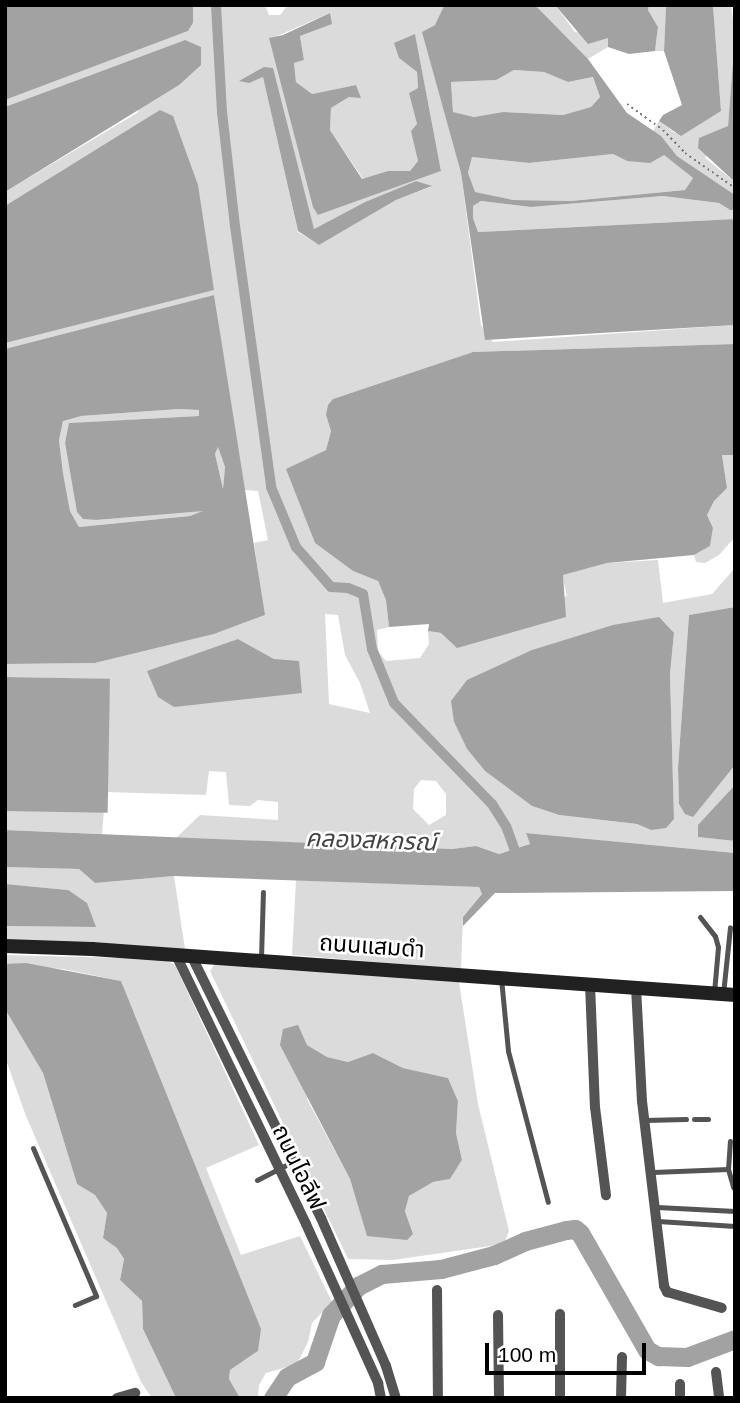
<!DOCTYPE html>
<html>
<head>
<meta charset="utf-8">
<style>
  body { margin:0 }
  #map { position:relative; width:740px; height:1403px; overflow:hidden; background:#fff; font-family:Helvetica,"Noto Sans Thai",sans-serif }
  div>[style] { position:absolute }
  .green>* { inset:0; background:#dbdbdb }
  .water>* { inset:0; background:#a2a2a2; transform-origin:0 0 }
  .canal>* { height:10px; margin:-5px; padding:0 5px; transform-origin:5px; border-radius:5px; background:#a2a2a2 }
  .river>* { height:19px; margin:-9.5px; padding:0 9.5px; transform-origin:9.5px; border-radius:9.5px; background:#a2a2a2 }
  .path>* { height:2px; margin-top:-1px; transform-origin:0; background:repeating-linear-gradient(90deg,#767676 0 2px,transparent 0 5.5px) }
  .lane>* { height:5px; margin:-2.5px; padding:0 2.5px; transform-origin:2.5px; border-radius:2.5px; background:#545454 }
  .street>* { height:10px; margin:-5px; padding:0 5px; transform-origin:5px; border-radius:5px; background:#545454 }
  .secondary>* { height:14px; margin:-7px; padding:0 7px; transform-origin:7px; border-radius:7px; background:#212121 }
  span { translate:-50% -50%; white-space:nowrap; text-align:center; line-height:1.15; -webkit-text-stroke:5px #fff; paint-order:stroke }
  .street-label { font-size:23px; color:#000 }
  .water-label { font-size:24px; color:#434343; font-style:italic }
  .frame { position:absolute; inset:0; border:7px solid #000; pointer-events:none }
  .scale { position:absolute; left:485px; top:1343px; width:161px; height:32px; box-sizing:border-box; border:4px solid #000; border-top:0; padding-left:9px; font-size:21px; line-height:24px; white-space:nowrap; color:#000; -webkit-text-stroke:5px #fff; paint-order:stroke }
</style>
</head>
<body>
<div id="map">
  <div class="green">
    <div style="clip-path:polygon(evenodd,193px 5px,265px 5px,269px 15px,280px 15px,288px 5px,507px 5px,435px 25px,423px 32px,461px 173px,481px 325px,493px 342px,735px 325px,735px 344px,473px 352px,333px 399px,326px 415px,331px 431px,326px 450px,287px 469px,315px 543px,353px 571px,378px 581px,386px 599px,389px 627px,377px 630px,378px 651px,386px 661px,420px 658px,429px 644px,428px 631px,441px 633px,567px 596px,562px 575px,607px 563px,658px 560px,663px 603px,712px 594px,735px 568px,735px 607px,689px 615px,678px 768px,679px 804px,693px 816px,735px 765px,735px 785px,698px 826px,699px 837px,735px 841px,735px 853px,526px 833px,530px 844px,499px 854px,476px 846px,452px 849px,176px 838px,200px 815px,278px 820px,278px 802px,258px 800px,250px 806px,229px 805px,226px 772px,209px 771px,206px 795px,105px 792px,110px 679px,5px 677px,5px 664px,95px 663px,214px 634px,264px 615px,254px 543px,268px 540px,258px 491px,243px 490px,214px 295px,5px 349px,49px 182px,5px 206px,5px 192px,137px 113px,185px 40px,5px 107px,5px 100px,188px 31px,193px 23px,193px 5px,330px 13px,331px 24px,300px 36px,304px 60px,294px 63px,296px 82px,312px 94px,356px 85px,349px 97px,331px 108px,330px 130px,363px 179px,388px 171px,410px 171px,418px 161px,414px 136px,417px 124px,410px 93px,418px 88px,417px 72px,399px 58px,415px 35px,441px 171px,318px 215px,270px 39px,330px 13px,193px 5px,263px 76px,314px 229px,365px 202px,416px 181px,431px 187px,396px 200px,319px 245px,298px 232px,263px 76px,193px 5px,325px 614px,338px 615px,345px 655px,360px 683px,370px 713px,329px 704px,325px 614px,193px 5px,674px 633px,670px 674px,674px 819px,651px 830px,637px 824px,559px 815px,532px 806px,485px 771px,467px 749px,454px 722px,674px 633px,193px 5px,238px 639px,274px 659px,147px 671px,184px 660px,238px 639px,193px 5px,421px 780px,436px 781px,446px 794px,446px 815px,429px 825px,413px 809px,414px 789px,421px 780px)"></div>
    <div style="clip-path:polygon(535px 5px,555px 5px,575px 32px,608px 38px,608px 47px,588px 59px)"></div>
    <div style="clip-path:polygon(649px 5px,666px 5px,664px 51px,655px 51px,658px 27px,648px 10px)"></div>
    <div style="clip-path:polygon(713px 5px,731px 5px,735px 35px,728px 126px,718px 131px,705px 158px,735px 182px,735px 195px,677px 156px,653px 131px,659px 121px,675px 133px,721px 111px)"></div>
    <div style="clip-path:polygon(514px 70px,544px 72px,568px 82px,593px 77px,600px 97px,591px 107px,563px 115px,503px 112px,474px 117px,453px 112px,451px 82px,495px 80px)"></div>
    <div style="clip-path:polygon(613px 154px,627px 161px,664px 155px,693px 178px,685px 190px,571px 201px,513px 200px,474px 192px,468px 173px,472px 157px,529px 163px)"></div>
    <div style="clip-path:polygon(663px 196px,719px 203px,730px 210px,735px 210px,735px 219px,478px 232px,473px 218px,473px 206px,481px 201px,531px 207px)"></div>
    <div style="clip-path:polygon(179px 409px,199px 410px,199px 416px,70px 423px,65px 443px,77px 511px,83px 519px,96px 520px,207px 510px,190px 516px,79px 527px,70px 511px,63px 473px,59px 440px,63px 420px,80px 416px)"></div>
    <div style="clip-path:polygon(218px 446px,225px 467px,223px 490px,215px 454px)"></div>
    <div style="clip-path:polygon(730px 453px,735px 455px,735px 537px,719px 555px,705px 563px,696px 562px,694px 555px,710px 546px,713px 528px,707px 515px,714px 500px,727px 488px,722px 455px)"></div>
    <div style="clip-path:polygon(104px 809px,102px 834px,5px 830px,5px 811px)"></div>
    <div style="clip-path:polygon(5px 867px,79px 869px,95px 883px,174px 876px,185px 949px,5px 941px,5px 926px,95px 927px,68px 890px,5px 884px)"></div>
    <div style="clip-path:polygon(296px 880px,479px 887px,482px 894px,463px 917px,461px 969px,292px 955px)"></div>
    <div style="clip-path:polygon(5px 955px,165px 959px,175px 965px,259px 1145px,206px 1168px,241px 1255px,300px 1236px,332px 1302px,312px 1323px,308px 1342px,297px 1364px,266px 1373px,259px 1385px,258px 1398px,240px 1398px,229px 1379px,230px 1370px,258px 1351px,121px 981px,63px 969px,5px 964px)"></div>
    <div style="clip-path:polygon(evenodd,216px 962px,459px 982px,478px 1104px,509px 1231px,504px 1244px,393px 1260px,348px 1259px,210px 971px,216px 962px,307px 1045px,327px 1057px,348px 1062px,373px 1053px,403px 1068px,448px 1078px,458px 1101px,456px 1133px,462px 1160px,450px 1179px,433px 1182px,409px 1196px,405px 1210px,413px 1234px,367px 1235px,350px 1179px,307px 1099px,307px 1045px)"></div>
    <div style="clip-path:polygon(5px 1009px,43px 1073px,77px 1184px,95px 1195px,107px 1213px,103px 1238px,118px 1248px,124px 1260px,120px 1280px,142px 1301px,143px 1329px,176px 1398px,152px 1398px,141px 1382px,26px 1116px,5px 1057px)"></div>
  </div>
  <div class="water">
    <div style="clip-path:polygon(5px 5px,193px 5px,193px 23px,188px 31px,5px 100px)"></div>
    <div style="clip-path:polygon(evenodd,507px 5px,535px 5px,588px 59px,627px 113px,661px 136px,677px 156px,735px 195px,735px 210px,730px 210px,719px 203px,663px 196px,531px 207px,481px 201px,473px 206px,473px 218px,478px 232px,735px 219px,735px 325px,485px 340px,461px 173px,422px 32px,435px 25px,444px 6px,507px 5px,514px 70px,544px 72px,568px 82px,593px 77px,600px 97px,591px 107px,563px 115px,503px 112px,474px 117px,453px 112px,451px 82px,496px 80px,514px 70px,507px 5px,613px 154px,627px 161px,650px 163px,664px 155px,693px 178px,685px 190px,571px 201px,513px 200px,475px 192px,468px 173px,472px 157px,529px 163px,613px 154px)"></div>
    <div style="clip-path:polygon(555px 5px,649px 5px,648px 10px,658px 27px,655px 51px,629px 54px,608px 47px,608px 38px,588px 44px)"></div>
    <div style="clip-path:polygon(666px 5px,713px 5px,721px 111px,681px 136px,659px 121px,663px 115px,682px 105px,664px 51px)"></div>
    <div style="clip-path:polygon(330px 13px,332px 24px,300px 36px,304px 60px,294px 63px,296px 82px,312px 94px,356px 85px,361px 98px,349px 97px,331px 108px,330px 130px,362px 179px,388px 171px,410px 171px,418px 161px,411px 131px,417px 124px,409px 93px,418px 88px,417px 72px,399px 58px,394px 43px,415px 34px,441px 171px,318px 215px,313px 207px,269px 38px,283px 35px)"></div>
    <div style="clip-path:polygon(735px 35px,735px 182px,698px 148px,699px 138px,728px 126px)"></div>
    <div style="clip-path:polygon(185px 40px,201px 47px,201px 65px,179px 85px,5px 192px,5px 107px)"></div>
    <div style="clip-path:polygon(264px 67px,273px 68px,314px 229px,365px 202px,416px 181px,432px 186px,396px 200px,319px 245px,298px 231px,263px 77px,249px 83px,239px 81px)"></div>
    <div style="clip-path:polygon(160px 110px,173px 116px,198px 185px,214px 290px,5px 343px,5px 206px)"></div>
    <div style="clip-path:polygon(evenodd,214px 295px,265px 615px,214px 634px,95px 663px,5px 664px,5px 349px,214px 295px,179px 409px,199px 410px,199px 416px,69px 423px,65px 443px,77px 512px,83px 519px,96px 520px,203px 511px,190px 516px,79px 527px,70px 511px,63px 473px,59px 440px,63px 421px,81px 416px,179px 409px,214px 295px,218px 447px,225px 467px,223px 489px,215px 454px,218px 447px)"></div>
    <div style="clip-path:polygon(735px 344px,735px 455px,722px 455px,727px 488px,714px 501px,707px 515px,713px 528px,710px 546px,694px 555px,607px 563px,563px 575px,566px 617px,457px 648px,441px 633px,428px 631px,429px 624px,389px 627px,386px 600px,378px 581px,353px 571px,315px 543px,286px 469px,326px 450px,331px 431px,326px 415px,328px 405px,333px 399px,473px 352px)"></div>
    <div style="clip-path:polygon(735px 607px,735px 765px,693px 817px,685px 814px,679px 804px,678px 768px,689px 615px)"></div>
    <div style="clip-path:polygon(659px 617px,674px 633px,670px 674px,674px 819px,666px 828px,651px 830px,637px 824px,559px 815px,532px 806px,485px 771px,467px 749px,454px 722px,451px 701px,467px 680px,532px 650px,613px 625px)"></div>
    <div style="clip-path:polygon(238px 639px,274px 659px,299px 661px,302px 693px,174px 707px,158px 697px,147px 671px)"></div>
    <div style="left:5px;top:677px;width:105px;height:134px;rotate:1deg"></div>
    <div style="clip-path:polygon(735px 785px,735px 841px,698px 837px,698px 825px)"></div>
    <div style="clip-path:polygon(5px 830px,452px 849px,476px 846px,499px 854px,530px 844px,526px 833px,735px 853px,735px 891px,495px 893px,463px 926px,463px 917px,482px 894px,479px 887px,174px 876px,95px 883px,79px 869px,5px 867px)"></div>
    <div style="clip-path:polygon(5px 884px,68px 890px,87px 903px,96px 927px,5px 926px)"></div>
    <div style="clip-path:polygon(26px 963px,121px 981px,261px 1329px,258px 1351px,230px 1370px,229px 1379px,240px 1398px,176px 1398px,143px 1329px,142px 1301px,120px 1280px,124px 1259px,117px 1248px,103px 1238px,107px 1213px,95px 1195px,77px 1184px,43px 1073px,5px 1009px,5px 964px)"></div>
    <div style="clip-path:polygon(298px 1025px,307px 1045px,327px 1057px,348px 1062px,373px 1053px,403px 1068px,448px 1078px,458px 1101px,456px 1133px,462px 1160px,450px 1179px,433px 1182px,409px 1196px,405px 1211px,413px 1234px,407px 1240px,367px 1236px,350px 1179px,280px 1045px,283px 1029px)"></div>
  </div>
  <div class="canal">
    <div style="left:216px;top:5px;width:107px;rotate:86.8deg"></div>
    <div style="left:222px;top:112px;width:115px;rotate:83.5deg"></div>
    <div style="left:235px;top:226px;width:263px;rotate:82.1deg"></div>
    <div style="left:271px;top:487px;width:65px;rotate:67.4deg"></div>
    <div style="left:296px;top:547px;width:53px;rotate:48.8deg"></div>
    <div style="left:331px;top:587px;width:17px;rotate:3deg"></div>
    <div style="left:348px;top:588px;width:16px;rotate:22deg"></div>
    <div style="left:363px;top:594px;width:56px;rotate:80.7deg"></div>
    <div style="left:372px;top:649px;width:58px;rotate:67.8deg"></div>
    <div style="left:394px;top:703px;width:141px;rotate:45.9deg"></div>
    <div style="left:492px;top:804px;width:26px;rotate:58deg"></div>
    <div style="left:506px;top:826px;width:38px;rotate:70deg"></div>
  </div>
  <div class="river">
    <div style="left:273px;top:1398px;width:25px;rotate:-56deg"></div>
    <div style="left:287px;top:1377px;width:32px;rotate:-28deg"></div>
    <div style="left:315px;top:1362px;width:50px;rotate:-71.2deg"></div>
    <div style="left:331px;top:1315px;width:40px;rotate:-47deg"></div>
    <div style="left:358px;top:1286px;width:27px;rotate:-27deg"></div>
    <div style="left:382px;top:1274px;width:59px;rotate:-4.8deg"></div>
    <div style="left:441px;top:1269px;width:55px;rotate:-14.8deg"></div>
    <div style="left:494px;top:1255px;width:34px;rotate:-24deg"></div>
    <div style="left:525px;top:1241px;width:42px;rotate:-15deg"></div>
    <div style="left:566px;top:1230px;width:9px;rotate:-6deg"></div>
    <div style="left:575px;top:1229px;width:6px;rotate:39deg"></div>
    <div style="left:580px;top:1233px;width:135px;rotate:60.2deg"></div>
    <div style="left:647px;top:1350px;width:13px;rotate:29deg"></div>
    <div style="left:658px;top:1356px;width:29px;rotate:2deg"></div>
    <div style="left:687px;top:1357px;width:51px;rotate:-20.6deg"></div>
  </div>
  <div class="path">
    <div style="left:627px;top:104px;width:44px;rotate:35.8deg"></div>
    <div style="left:663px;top:130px;width:32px;rotate:46deg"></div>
    <div style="left:685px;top:153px;width:61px;rotate:35deg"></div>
  </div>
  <div class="lane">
    <div style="left:700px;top:917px;width:24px;rotate:52deg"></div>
    <div style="left:715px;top:936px;width:11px;rotate:75deg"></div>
    <div style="left:718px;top:947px;width:46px;rotate:95deg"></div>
    <div style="left:261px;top:958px;width:66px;rotate:-88.3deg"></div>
    <div style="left:501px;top:978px;width:73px;rotate:84.5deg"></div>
    <div style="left:508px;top:1051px;width:156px;rotate:75.2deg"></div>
    <div style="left:723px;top:994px;width:67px;rotate:-84deg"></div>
    <div style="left:694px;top:1119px;width:14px"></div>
    <div style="left:645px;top:1120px;width:41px;rotate:-1.4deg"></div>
    <div style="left:33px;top:1148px;width:161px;rotate:66.9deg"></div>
    <div style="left:96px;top:1296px;width:23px;rotate:157deg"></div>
    <div style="left:728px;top:1169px;width:19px;rotate:74deg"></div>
    <div style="left:653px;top:1172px;width:75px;rotate:-2.3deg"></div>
    <div style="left:728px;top:1169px;width:28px;rotate:-86deg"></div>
    <div style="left:257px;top:1180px;width:42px;rotate:-27.2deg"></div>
    <div style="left:657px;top:1207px;width:78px;rotate:2.9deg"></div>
    <div style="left:658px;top:1221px;width:77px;rotate:3.7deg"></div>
  </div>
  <div class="street">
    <div style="left:176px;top:955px;width:299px;rotate:64.2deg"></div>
    <div style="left:306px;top:1224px;width:175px;rotate:65.6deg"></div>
    <div style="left:378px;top:1383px;width:15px;rotate:79deg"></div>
    <div style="left:191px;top:955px;width:293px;rotate:63.7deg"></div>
    <div style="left:321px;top:1218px;width:162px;rotate:66.3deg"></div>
    <div style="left:386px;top:1366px;width:34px;rotate:73deg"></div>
    <div style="left:590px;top:984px;width:123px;rotate:87.7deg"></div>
    <div style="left:595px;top:1107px;width:89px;rotate:82.9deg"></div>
    <div style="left:636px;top:987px;width:114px;rotate:87deg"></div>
    <div style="left:642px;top:1101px;width:186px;rotate:83.2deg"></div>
    <div style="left:664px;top:1286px;width:7px;rotate:63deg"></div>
    <div style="left:667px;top:1292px;width:57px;rotate:16.2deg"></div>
    <div style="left:437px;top:1290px;width:108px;rotate:89.5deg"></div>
    <div style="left:498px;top:1315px;width:83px;rotate:89.3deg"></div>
    <div style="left:716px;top:1372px;width:26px;rotate:83deg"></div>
    <div style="left:117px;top:1398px;width:19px;rotate:-16deg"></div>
    <div style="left:560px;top:1398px;width:84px;rotate:-90deg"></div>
    <div style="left:621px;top:1398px;width:41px;rotate:-88.6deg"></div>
    <div style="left:680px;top:1398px;width:14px;rotate:-90deg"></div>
  </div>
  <div class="secondary">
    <div style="left:5px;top:946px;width:87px;rotate:2deg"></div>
    <div style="left:92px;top:949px;width:645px;rotate:4.09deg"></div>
  </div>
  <div class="street-label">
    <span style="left:372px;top:946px;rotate:4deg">ถนนแสมดำ</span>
    <span style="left:299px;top:1167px;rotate:64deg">ถนนไอลีฟ</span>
  </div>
  <div class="water-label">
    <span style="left:371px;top:840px;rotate:2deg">คลองสหกรณ์</span>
  </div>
  <div class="frame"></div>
  <div class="scale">100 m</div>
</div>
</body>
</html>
